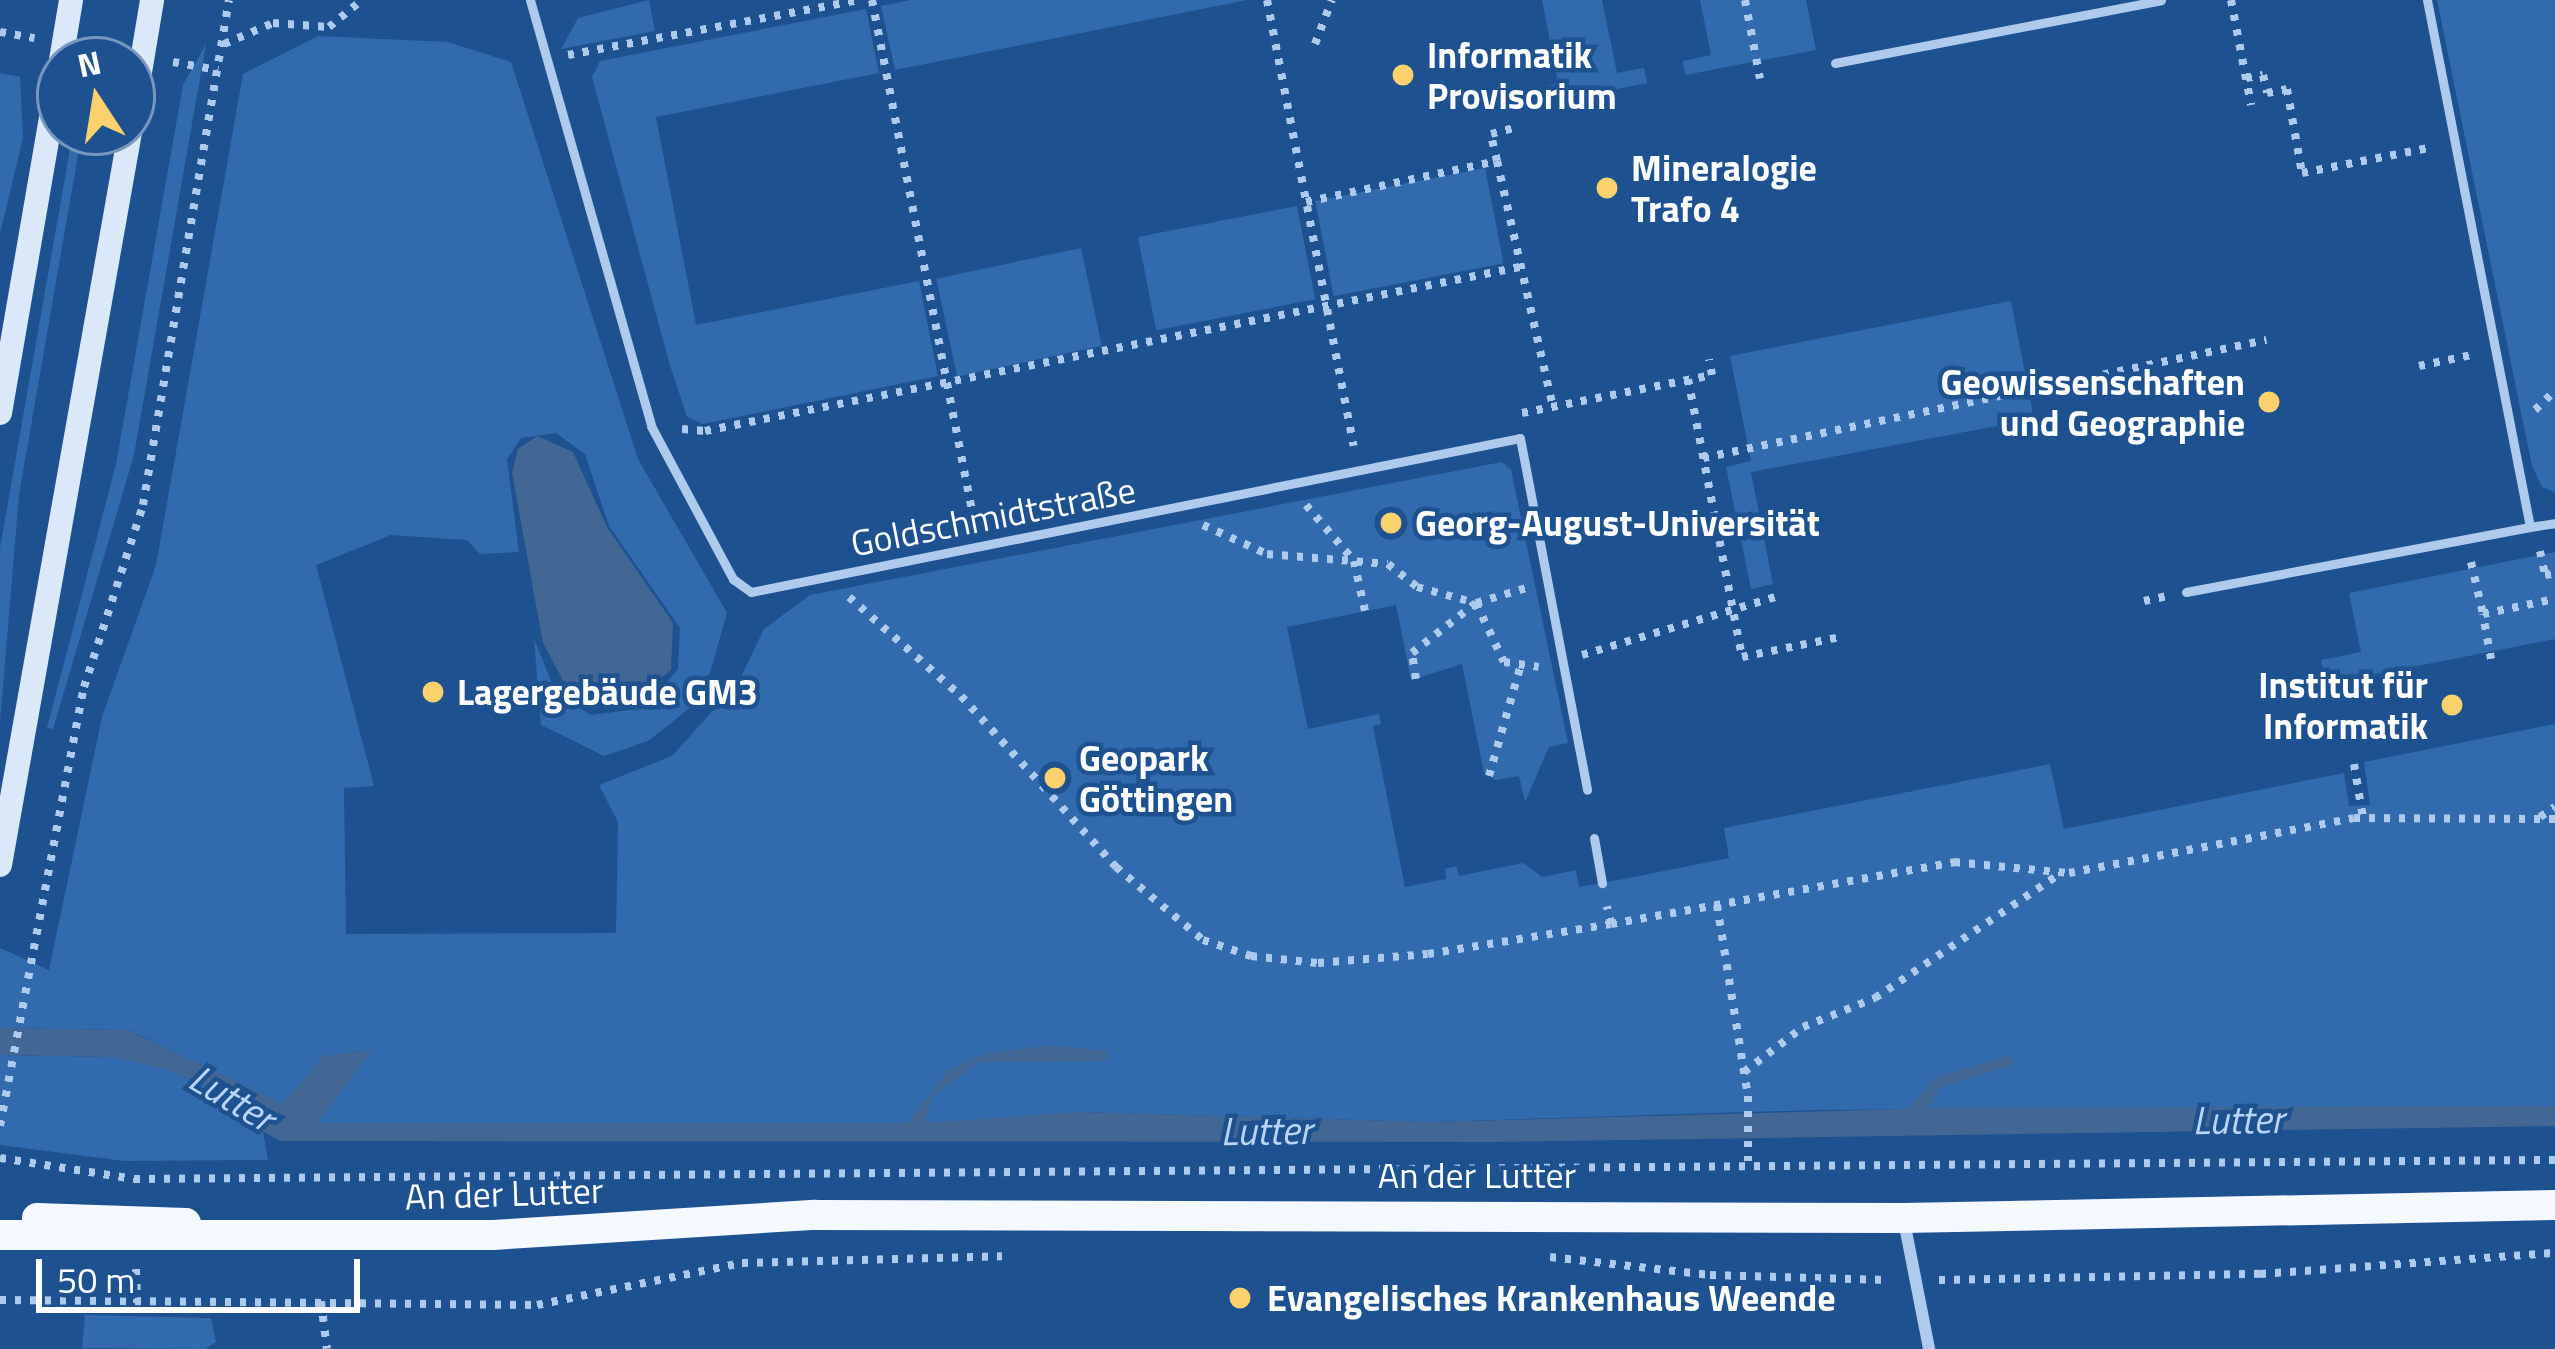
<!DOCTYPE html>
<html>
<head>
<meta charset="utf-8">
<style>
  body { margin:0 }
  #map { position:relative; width:2555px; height:1349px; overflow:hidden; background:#1e5190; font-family:"Titillium Web",sans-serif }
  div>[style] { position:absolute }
  .green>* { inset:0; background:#316bae; transform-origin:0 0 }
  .water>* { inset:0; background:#426794 }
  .path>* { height:8px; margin-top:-4px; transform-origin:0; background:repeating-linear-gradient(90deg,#aecbed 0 6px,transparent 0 15px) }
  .lane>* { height:9px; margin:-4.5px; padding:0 4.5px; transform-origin:4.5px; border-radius:4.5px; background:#aecbed }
  .street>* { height:12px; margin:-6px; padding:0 6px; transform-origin:6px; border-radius:6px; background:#aecbed }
  .secondary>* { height:24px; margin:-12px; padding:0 12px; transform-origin:12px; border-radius:12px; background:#dae8fa }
  .primary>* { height:30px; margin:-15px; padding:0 15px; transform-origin:15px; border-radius:15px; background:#f4f8ff }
  .dots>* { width:33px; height:33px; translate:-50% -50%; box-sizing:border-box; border:6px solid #1e5190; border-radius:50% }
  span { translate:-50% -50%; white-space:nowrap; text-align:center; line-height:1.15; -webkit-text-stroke:9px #1e5190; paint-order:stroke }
  .poi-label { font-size:36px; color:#fff; font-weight:700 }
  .left { translate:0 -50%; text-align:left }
  .right { translate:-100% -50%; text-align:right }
  .street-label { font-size:36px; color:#fff }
  .water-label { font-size:39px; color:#bad5f4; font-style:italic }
  .north { position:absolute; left:36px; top:36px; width:120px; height:120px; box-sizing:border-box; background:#1e5190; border:3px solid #7897bc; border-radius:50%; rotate:348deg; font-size:33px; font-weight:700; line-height:48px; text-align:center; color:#fff }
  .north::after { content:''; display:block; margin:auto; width:42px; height:54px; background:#fcd16d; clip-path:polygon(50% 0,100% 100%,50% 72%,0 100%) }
  .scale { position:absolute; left:36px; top:1259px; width:324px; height:54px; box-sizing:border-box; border:6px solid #fff; border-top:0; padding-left:15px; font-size:36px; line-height:42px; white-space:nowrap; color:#fff; -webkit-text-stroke:9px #1e5190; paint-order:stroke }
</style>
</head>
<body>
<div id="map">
  <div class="green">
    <div style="clip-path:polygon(649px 0,655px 31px,561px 49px,578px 18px)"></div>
    <div style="clip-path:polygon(911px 0,1247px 0,895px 70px,881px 6px)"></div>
    <div style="clip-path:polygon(1542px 0,1602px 0,1617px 73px,1644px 68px,1647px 83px,1532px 106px,1530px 90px,1558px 83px)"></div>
    <div style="clip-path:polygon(1700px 0,1806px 0,1816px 50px,1685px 75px,1683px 61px,1711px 55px)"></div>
    <div style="clip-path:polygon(2437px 0,2555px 0,2555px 492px,2542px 487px,2532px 466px)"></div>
    <div style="clip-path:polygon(866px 9px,879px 73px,656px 117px,696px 325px,919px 281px,938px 376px,703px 424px,687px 417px,669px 362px,592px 77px,600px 61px)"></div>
    <div style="clip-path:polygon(318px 36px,448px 42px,511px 62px,638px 459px,727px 613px,709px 676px,690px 708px,648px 741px,604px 756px,541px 725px,534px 639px,556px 693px,591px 715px,646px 708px,678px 669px,680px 628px,609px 526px,585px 454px,556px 433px,521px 438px,507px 459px,519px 552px,480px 554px,467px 540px,391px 535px,316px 565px,374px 786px,344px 788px,346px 934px,616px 933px,618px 822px,599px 785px,672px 756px,738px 683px,764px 629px,810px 595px,1502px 462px,1511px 470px,1568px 743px,1549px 747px,1525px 802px,1519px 776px,1495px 780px,1484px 773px,1462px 664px,1411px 680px,1396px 605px,1287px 627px,1308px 729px,1379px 714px,1381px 724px,1373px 726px,1405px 887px,1446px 879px,1445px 869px,1456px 866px,1459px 876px,1523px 863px,1542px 877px,1576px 870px,1579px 887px,1624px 879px,1729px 858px,1724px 828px,2050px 764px,2064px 829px,2344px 773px,2349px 806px,2370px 805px,2364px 762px,2555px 724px,2555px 1106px,1814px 1110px,1432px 1122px,1080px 1112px,956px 1125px,315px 1123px,372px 1050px,324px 1056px,284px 1105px,129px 1030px,0 1028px,0 948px,49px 970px,102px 717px,156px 565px,243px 74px)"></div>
    <div style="clip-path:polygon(206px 44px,134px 455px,53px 729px,47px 728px,116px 464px,183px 85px)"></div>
    <div style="clip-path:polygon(0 73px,20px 77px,23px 138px,0 234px)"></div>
    <div style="clip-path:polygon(73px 132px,82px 132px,19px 495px,0 722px,0 548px)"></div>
    <div style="left:1485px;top:168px;width:97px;height:173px;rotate:79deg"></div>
    <div style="left:1297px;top:206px;width:95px;height:162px;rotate:79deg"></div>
    <div style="left:1081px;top:248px;width:100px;height:148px;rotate:78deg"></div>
    <div style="clip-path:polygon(2011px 301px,2034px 419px,1751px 472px,1773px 584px,1751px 589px,1726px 467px,1751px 461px,1730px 356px)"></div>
    <div style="clip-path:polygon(2555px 552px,2555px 639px,2326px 684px,2321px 660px,2361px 652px,2349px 593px)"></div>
    <div style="clip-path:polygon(0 1055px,115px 1057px,169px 1070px,241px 1103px,263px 1132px,268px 1160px,124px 1161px,0 1145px)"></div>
    <div style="clip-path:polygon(85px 1315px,211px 1318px,216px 1342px,205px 1349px,82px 1348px)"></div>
  </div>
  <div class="water">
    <div style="clip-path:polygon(537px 436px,573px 452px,607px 527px,673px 623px,671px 670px,628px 704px,573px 699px,543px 643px,512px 473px,518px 449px)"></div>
    <div style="clip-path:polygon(0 1028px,128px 1030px,283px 1104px,324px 1056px,373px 1050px,317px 1123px,908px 1123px,947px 1071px,983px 1054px,1051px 1045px,1108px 1051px,1107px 1061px,979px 1062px,933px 1096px,925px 1123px,1080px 1112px,1432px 1122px,1908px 1109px,1936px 1077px,2011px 1055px,2013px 1065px,1940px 1088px,1930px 1108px,2555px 1106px,2555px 1126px,1491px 1142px,281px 1141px,263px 1132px,241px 1103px,169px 1070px,115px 1057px,0 1055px)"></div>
  </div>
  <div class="path">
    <div style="left:872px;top:0;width:531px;rotate:78.92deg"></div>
    <div style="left:1267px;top:0;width:454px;rotate:79deg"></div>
    <div style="left:1745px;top:0;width:80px;rotate:79.2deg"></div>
    <div style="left:2231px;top:0;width:107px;rotate:79.2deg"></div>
    <div style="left:0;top:32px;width:35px;rotate:10deg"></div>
    <div style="left:224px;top:44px;width:53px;rotate:-23.2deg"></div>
    <div style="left:273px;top:23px;width:56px;rotate:4.1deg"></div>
    <div style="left:329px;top:27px;width:43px;rotate:-39.3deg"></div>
    <div style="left:1315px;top:44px;width:47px;rotate:-68.9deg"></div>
    <div style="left:568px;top:55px;width:297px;rotate:-10.7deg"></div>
    <div style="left:173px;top:62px;width:46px;rotate:10.1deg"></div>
    <div style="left:2246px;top:78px;width:17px;rotate:-10deg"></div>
    <div style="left:2263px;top:75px;width:18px;rotate:77deg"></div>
    <div style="left:2267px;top:93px;width:20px;rotate:-11deg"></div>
    <div style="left:2287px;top:89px;width:85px;rotate:79.9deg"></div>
    <div style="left:2302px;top:173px;width:134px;rotate:-11.2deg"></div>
    <div style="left:1497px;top:161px;width:252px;rotate:77.2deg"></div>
    <div style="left:1306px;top:202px;width:195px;rotate:-12.1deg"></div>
    <div style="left:1497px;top:161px;width:28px;rotate:-103deg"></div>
    <div style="left:1491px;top:134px;width:24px;rotate:-15deg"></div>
    <div style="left:2419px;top:366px;width:53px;rotate:-11.9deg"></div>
    <div style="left:1688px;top:379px;width:283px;rotate:79deg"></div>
    <div style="left:1742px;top:657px;width:100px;rotate:-11.5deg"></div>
    <div style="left:2059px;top:384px;width:212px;rotate:-12deg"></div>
    <div style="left:2535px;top:410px;width:28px;rotate:-44deg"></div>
    <div style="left:1522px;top:413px;width:194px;rotate:-11.3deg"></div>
    <div style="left:1712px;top:375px;width:16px;rotate:-101deg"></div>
    <div style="left:682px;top:429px;width:23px;rotate:5deg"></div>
    <div style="left:705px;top:431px;width:831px;rotate:-11.38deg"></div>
    <div style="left:1703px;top:458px;width:333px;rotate:-11.8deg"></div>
    <div style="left:1306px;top:505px;width:74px;rotate:49.4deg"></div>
    <div style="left:1354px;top:561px;width:51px;rotate:77.6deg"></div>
    <div style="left:1203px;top:525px;width:70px;rotate:24.4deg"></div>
    <div style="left:1267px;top:554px;width:121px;rotate:4.7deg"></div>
    <div style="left:1388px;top:564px;width:37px;rotate:38deg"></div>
    <div style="left:1417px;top:587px;width:61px;rotate:15.2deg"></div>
    <div style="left:1476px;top:603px;width:52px;rotate:-16.7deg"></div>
    <div style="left:2540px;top:551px;width:25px;rotate:78deg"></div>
    <div style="left:2545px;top:575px;width:10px;rotate:-11deg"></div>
    <div style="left:2471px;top:562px;width:53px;rotate:77deg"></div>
    <div style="left:849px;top:597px;width:149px;rotate:41.5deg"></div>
    <div style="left:961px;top:696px;width:231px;rotate:47.8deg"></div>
    <div style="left:1116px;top:867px;width:114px;rotate:40deg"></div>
    <div style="left:1203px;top:940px;width:51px;rotate:18.4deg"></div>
    <div style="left:1251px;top:956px;width:67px;rotate:6deg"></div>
    <div style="left:1318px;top:963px;width:110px;rotate:-4.7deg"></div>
    <div style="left:1428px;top:954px;width:185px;rotate:-9.3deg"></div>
    <div style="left:1611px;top:924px;width:18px;rotate:-103deg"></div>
    <div style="left:2144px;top:601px;width:24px;rotate:-12deg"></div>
    <div style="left:1582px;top:655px;width:202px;rotate:-16.7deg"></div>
    <div style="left:2491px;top:659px;width:46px;rotate:-100.1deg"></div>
    <div style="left:2483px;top:614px;width:74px;rotate:-11.8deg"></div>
    <div style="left:1416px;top:679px;width:26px;rotate:-99deg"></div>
    <div style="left:1412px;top:653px;width:81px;rotate:-38deg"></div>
    <div style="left:1476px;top:603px;width:65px;rotate:64.6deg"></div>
    <div style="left:1504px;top:662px;width:35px;rotate:8deg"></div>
    <div style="left:2354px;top:764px;width:55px;rotate:80.5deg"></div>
    <div style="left:1489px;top:776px;width:112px;rotate:-74deg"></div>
    <div style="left:2540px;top:817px;width:18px;rotate:-34deg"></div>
    <div style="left:1717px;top:905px;width:193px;rotate:80.8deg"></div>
    <div style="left:1748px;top:1096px;width:65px;rotate:90deg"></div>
    <div style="left:1611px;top:924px;width:349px;rotate:-10.2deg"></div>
    <div style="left:1954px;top:862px;width:116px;rotate:5.5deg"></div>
    <div style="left:2069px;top:873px;width:290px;rotate:-10.9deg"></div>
    <div style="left:2354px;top:818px;width:201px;rotate:0.3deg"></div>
    <div style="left:1744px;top:1072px;width:74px;rotate:-37.3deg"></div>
    <div style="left:1803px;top:1027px;width:78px;rotate:-21.9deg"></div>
    <div style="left:1875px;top:998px;width:224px;rotate:-33.9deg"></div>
    <div style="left:0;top:1126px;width:447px;rotate:-79.2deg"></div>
    <div style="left:84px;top:687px;width:191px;rotate:-72deg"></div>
    <div style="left:143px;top:505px;width:512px;rotate:-80.34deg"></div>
    <div style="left:0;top:1158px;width:136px;rotate:8.9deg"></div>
    <div style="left:134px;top:1179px;width:2421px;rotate:-0.45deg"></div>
    <div style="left:1550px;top:1257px;width:161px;rotate:6.4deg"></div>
    <div style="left:1710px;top:1275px;width:178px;rotate:1.6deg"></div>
    <div style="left:136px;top:1269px;width:34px;rotate:88deg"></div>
    <div style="left:1939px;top:1280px;width:321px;rotate:-1.1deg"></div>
    <div style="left:2260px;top:1274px;width:296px;rotate:-4.1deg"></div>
    <div style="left:0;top:1300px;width:537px;rotate:0.53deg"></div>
    <div style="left:537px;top:1305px;width:209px;rotate:-11.6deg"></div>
    <div style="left:742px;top:1263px;width:260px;rotate:-1.5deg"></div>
    <div style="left:321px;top:1301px;width:48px;rotate:82.9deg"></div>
  </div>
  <div class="lane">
    <div style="left:530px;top:0;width:443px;rotate:74.1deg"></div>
    <div style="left:651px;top:426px;width:174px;rotate:61.8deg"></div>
    <div style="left:733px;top:579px;width:22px;rotate:36deg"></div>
    <div style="left:751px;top:592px;width:784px;rotate:-11.32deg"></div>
    <div style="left:1520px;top:438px;width:358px;rotate:79.2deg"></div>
    <div style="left:2427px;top:0;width:537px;rotate:78.94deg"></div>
    <div style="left:2530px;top:527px;width:25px;rotate:-9deg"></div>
    <div style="left:1835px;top:63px;width:332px;rotate:-10.9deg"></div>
    <div style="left:2186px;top:592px;width:350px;rotate:-10.7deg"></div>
    <div style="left:1594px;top:838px;width:46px;rotate:79.9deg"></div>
  </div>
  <div class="street">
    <div style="left:1904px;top:1221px;width:130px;rotate:78.9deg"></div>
  </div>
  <div class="secondary">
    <div style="left:61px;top:60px;width:61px;rotate:-80.5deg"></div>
    <div style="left:132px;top:120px;width:122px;rotate:-80.5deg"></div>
    <div style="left:0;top:413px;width:351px;rotate:-80.2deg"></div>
    <div style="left:0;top:865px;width:744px;rotate:-79.94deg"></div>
  </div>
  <div class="primary">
    <div style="left:37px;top:1218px;width:149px;rotate:1.9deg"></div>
    <div style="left:0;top:1235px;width:493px"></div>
    <div style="left:493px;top:1235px;width:323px;rotate:-3.6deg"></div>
    <div style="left:815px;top:1215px;width:1088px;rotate:0.16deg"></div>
    <div style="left:1903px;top:1218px;width:652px;rotate:-1.14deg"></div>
  </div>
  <div class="dots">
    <div style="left:1403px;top:75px;background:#fcd16d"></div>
    <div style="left:1607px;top:188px;background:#fcd16d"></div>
    <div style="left:2269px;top:402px;background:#fcd16d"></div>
    <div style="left:1391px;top:523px;background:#fcd16d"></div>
    <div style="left:433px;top:692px;background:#fcd16d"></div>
    <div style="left:2452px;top:705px;background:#fcd16d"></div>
    <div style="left:1055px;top:778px;background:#fcd16d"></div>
    <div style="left:1240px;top:1298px;background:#fcd16d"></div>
  </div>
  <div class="poi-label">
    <span class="left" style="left:1427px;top:75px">Informatik<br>Provisorium</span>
    <span class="left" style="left:1631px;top:188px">Mineralogie<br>Trafo 4</span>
    <span class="right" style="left:2245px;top:402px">Geowissenschaften<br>und Geographie</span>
    <span class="left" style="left:1415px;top:523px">Georg-August-Universität</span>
    <span class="right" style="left:2428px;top:705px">Institut für<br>Informatik</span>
    <span class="left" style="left:457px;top:692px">Lagergebäude GM3</span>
    <span class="left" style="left:1079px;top:778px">Geopark<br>Göttingen</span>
    <span class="left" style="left:1267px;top:1298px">Evangelisches Krankenhaus Weende</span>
  </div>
  <div class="street-label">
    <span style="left:993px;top:516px;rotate:-11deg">Goldschmidtstraße</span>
    <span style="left:1477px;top:1175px">An der Lutter</span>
    <span style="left:504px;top:1193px;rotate:-2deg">An der Lutter</span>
  </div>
  <div class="water-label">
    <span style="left:232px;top:1098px;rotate:31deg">Lutter</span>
    <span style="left:2238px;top:1120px;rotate:-1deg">Lutter</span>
    <span style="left:1266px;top:1131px;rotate:-1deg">Lutter</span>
  </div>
  <div class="north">N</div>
  <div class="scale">50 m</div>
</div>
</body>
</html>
